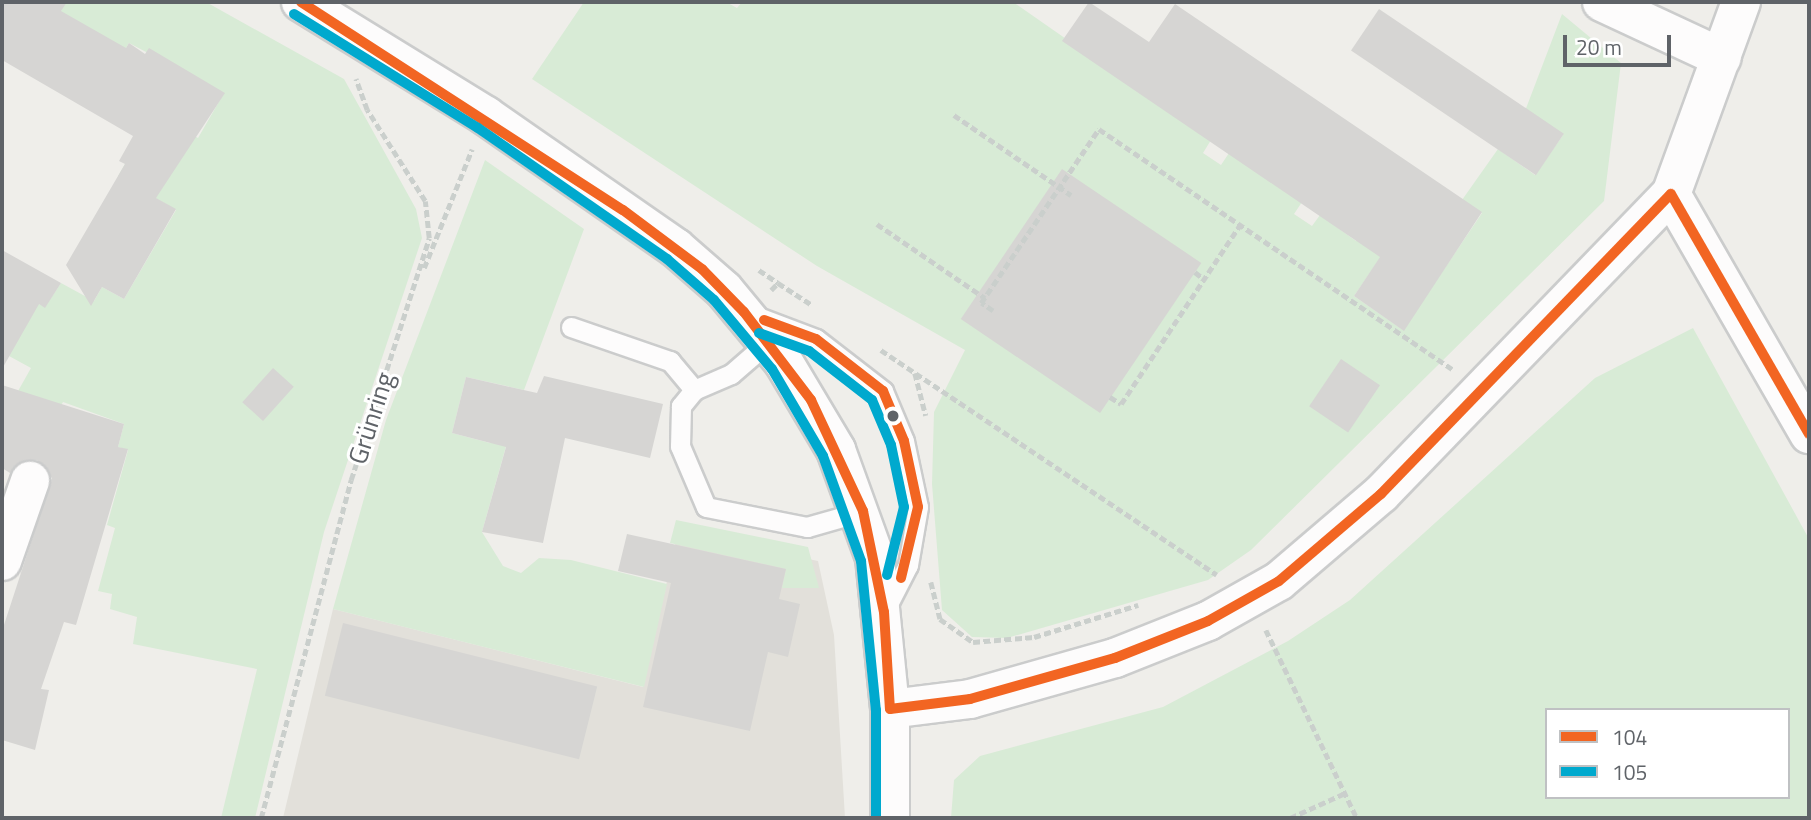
<!DOCTYPE html>
<html>
<head>
<meta charset="utf-8">
<style>
  body { margin:0 }
  #map { position:relative; width:1811px; height:820px; overflow:hidden; background:#efeeea; font-family:"Titillium Web",sans-serif }
  div>[style] { position:absolute }
  .education>* { inset:0; background:#e2e0da }
  .green>* { inset:0; background:#d8ebd6 }
  .building>* { inset:0; background:#d6d5d3; transform-origin:0 0 }
  .path>* { height:4.5px; margin-top:-2.25px; transform-origin:0; background:repeating-linear-gradient(90deg,#cacfcc 0 7px,transparent 0 10.5px) }
  .roads { filter:drop-shadow(2px 0 #cbcccc) drop-shadow(-2px 0 #cbcccc) drop-shadow(0 2px #cbcccc) drop-shadow(0 -2px #cbcccc) }
  .service>* { height:19px; margin:-9.5px; padding:0 9.5px; transform-origin:9.5px; border-radius:9.5px; background:#fdfcfc }
  .minor>* { height:38px; margin:-19px; padding:0 19px; transform-origin:19px; border-radius:19px; background:#fdfcfc }
  .secondary>* { height:38px; margin:-19px; padding:0 19px; transform-origin:19px; border-radius:19px; background:#fdfcfc }
  .bus-1>* { height:10px; margin:-5px; padding:0 5px; transform-origin:5px; border-radius:5px; background:#f26522 }
  .bus-2>* { height:10px; margin:-5px; padding:0 5px; transform-origin:5px; border-radius:5px; background:#00a9ce }
  .dots>* { width:19px; height:19px; translate:-50% -50%; box-sizing:border-box; border:4px solid #fff; border-radius:50% }
  span { translate:-50% -50%; white-space:nowrap; text-align:center; line-height:1.15; -webkit-text-stroke:6px #fff; paint-order:stroke }
  .street-label { font-size:26px; color:#5f6368 }
  .frame { position:absolute; inset:0; border:4px solid #5f6368; pointer-events:none }
  .legend { position:absolute; left:1545px; top:708px; width:245px; height:91px; box-sizing:border-box; background:#fff; border:2px solid #bfc1c3; margin:0; padding:9px 12px; list-style:none; font-size:21px; color:#5f6368 }
  .legend li { display:flex; align-items:center; gap:14px; height:35px }
  .legend b { width:35px; border:2px solid #bfc1c3 }
  .scale { position:absolute; left:1563px; top:35px; width:108px; height:32px; box-sizing:border-box; border:4px solid #5f6368; border-top:0; padding-left:9px; font-size:21px; line-height:24px; white-space:nowrap; color:#5f6368; -webkit-text-stroke:5px #fff; paint-order:stroke }
</style>
</head>
<body>
<div id="map">
  <div class="education">
    <div style="clip-path:polygon(678px 532px,818px 561px,834px 635px,845px 818px,283px 818px,333px 609px,643px 687px)"></div>
  </div>
  <div class="green">
    <div style="clip-path:polygon(64px 2px,206px 2px,344px 79px,416px 209px,422px 238px,324px 532px,255px 818px,221px 818px,257px 669px,133px 644px,137px 617px,110px 609px,112px 594px,98px 591px,115px 528px,107px 525px,128px 450px,118px 447px,124px 424px,63px 402px,28px 464px,2px 449px,2px 402px,6px 396px,13px 400px,31px 368px,9px 356px,30px 299px,45px 307px,61px 283px,94px 301px,102px 287px,124px 299px,176px 210px,118px 176px,125px 164px,163px 186px,163px 117px,198px 138px,224px 93px,129px 43px,116px 65px,60px 14px)"></div>
    <div style="clip-path:polygon(584px 2px,726px 2px,737px 8px,742px 2px,1013px 2px,1211px 140px,1203px 153px,1221px 165px,1229px 153px,1302px 202px,1294px 214px,1312px 226px,1320px 215px,1356px 241px,1391px 242px,1354px 296px,1403px 330px,1482px 213px,1462px 200px,1498px 149px,1535px 175px,1563px 135px,1525px 111px,1562px 14px,1621px 63px,1604px 201px,1251px 550px,1208px 580px,1007px 638px,972px 637px,942px 610px,932px 484px,934px 412px,965px 350px,817px 266px,532px 79px)"></div>
    <div style="clip-path:polygon(485px 160px,584px 229px,524px 390px,466px 377px,452px 433px,490px 443px,510px 432px,482px 532px,503px 566px,521px 573px,539px 558px,571px 560px,667px 584px,644px 687px,333px 609px,386px 420px)"></div>
    <div style="clip-path:polygon(evenodd,1693px 328px,1809px 539px,1809px 818px,951px 818px,954px 780px,980px 756px,1163px 707px,1288px 641px,1350px 600px,1595px 378px,1693px 328px,1547px 710px,1788px 710px,1788px 797px,1547px 797px,1547px 710px)"></div>
    <div style="clip-path:polygon(676px 520px,808px 547px,819px 588px,782px 588px,786px 569px,670px 543px)"></div>
  </div>
  <div class="building">
    <div style="clip-path:polygon(2px 2px,67px 2px,61px 11px,126px 48px,129px 43px,145px 54px,149px 48px,225px 93px,156px 198px,176px 209px,124px 299px,102px 287px,91px 306px,66px 265px,125px 164px,119px 161px,133px 136px,2px 60px)"></div>
    <div style="clip-path:polygon(1089px 2px,1149px 42px,1175px 4px,1482px 212px,1404px 331px,1354px 296px,1380px 257px,1062px 41px)"></div>
    <div style="left:1379px;top:9px;width:223px;height:50px;rotate:34deg"></div>
    <div style="left:1062px;top:169px;width:168px;height:181px;rotate:34deg"></div>
    <div style="clip-path:polygon(2px 250px,61px 283px,45px 308px,39px 304px,2px 369px)"></div>
    <div style="left:1341px;top:359px;width:47px;height:57px;rotate:34deg"></div>
    <div style="left:273px;top:368px;width:28px;height:46px;rotate:42deg"></div>
    <div style="clip-path:polygon(544px 376px,663px 404px,650px 458px,565px 438px,543px 543px,482px 532px,506px 447px,452px 433px,466px 377px,537px 393px)"></div>
    <div style="clip-path:polygon(2px 385px,124px 424px,118px 447px,128px 449px,76px 625px,64px 622px,41px 689px,49px 690px,35px 750px,2px 740px,2px 631px,52px 478px,37px 460px,25px 460px,10px 473px,2px 468px)"></div>
    <div style="clip-path:polygon(627px 534px,786px 569px,779px 599px,800px 604px,788px 657px,768px 652px,750px 731px,643px 707px,671px 583px,618px 571px)"></div>
    <div style="left:343px;top:623px;width:262px;height:75px;rotate:14deg"></div>
  </div>
  <div class="path">
    <div style="left:954px;top:115px;width:142px;rotate:34.4deg"></div>
    <div style="left:877px;top:224px;width:131px;rotate:34.4deg"></div>
    <div style="left:424px;top:268px;width:128px;rotate:-68deg"></div>
    <div style="left:759px;top:270px;width:23px;rotate:34deg"></div>
    <div style="left:1195px;top:272px;width:11px;rotate:38deg"></div>
    <div style="left:771px;top:290px;width:10px;rotate:-45deg"></div>
    <div style="left:778px;top:283px;width:40px;rotate:32.9deg"></div>
    <div style="left:993px;top:311px;width:14px;rotate:-146deg"></div>
    <div style="left:981px;top:303px;width:210px;rotate:-55.9deg"></div>
    <div style="left:1099px;top:129px;width:427px;rotate:34.2deg"></div>
    <div style="left:881px;top:350px;width:404px;rotate:33.8deg"></div>
    <div style="left:915px;top:373px;width:44px;rotate:75.7deg"></div>
    <div style="left:1110px;top:397px;width:13px;rotate:32deg"></div>
    <div style="left:1121px;top:404px;width:215px;rotate:-56.4deg"></div>
    <div style="left:931px;top:582px;width:38px;rotate:76deg"></div>
    <div style="left:940px;top:619px;width:40px;rotate:34.9deg"></div>
    <div style="left:973px;top:642px;width:61px;rotate:-4.7deg"></div>
    <div style="left:1034px;top:637px;width:109px;rotate:-17.1deg"></div>
    <div style="left:1266px;top:630px;width:209px;rotate:64.2deg"></div>
    <div style="left:261px;top:818px;width:350px;rotate:-75.1deg"></div>
    <div style="left:351px;top:480px;width:254px;rotate:-72.1deg"></div>
    <div style="left:429px;top:238px;width:37px;rotate:-96deg"></div>
    <div style="left:425px;top:201px;width:108px;rotate:-122.5deg"></div>
    <div style="left:367px;top:110px;width:33px;rotate:-110deg"></div>
    <div style="left:1290px;top:818px;width:60px;rotate:-24.4deg"></div>
  </div>
  <div class="roads">
    <div class="service">
      <div style="left:755px;top:316px;width:65px;rotate:20.7deg"></div>
      <div style="left:816px;top:339px;width:85px;rotate:37.8deg"></div>
      <div style="left:883px;top:391px;width:54px;rotate:67.2deg"></div>
      <div style="left:904px;top:441px;width:67px;rotate:78deg"></div>
      <div style="left:918px;top:507px;width:59px;rotate:99.8deg"></div>
      <div style="left:908px;top:565px;width:48px;rotate:117.1deg"></div>
      <div style="left:571px;top:327px;width:105px;rotate:19deg"></div>
      <div style="left:670px;top:361px;width:38px;rotate:50deg"></div>
      <div style="left:768px;top:342px;width:49px;rotate:139.1deg"></div>
      <div style="left:731px;top:374px;width:40px;rotate:156.6deg"></div>
      <div style="left:694px;top:390px;width:21px;rotate:129deg"></div>
      <div style="left:681px;top:406px;width:40px;rotate:91.4deg"></div>
      <div style="left:680px;top:446px;width:66px;rotate:66.9deg"></div>
      <div style="left:706px;top:507px;width:103px;rotate:11.2deg"></div>
      <div style="left:807px;top:527px;width:58px;rotate:-15.9deg"></div>
    </div>
    <div class="minor">
      <div style="left:301px;top:2px;width:217px;rotate:31.6deg"></div>
      <div style="left:486px;top:116px;width:231px;rotate:34.8deg"></div>
      <div style="left:676px;top:248px;width:64px;rotate:41.2deg"></div>
      <div style="left:724px;top:290px;width:92px;rotate:50.3deg"></div>
      <div style="left:783px;top:361px;width:104px;rotate:59.2deg"></div>
      <div style="left:836px;top:450px;width:115px;rotate:70.1deg"></div>
      <div style="left:875px;top:558px;width:152px;rotate:84.3deg"></div>
      <div style="left:890px;top:709px;width:109px;rotate:90deg"></div>
      <div style="left:1602px;top:2px;width:132px;rotate:25deg"></div>
      <div style="left:2px;top:561px;width:85px;rotate:-70.7deg"></div>
      <div style="left:890px;top:709px;width:81px;rotate:-7.1deg"></div>
      <div style="left:970px;top:699px;width:151px;rotate:-15.8deg"></div>
      <div style="left:1115px;top:658px;width:100px;rotate:-21.7deg"></div>
      <div style="left:1208px;top:621px;width:81px;rotate:-29.4deg"></div>
      <div style="left:1279px;top:581px;width:134px;rotate:-40.5deg"></div>
      <div style="left:1381px;top:494px;width:417px;rotate:-46deg"></div>
    </div>
    <div class="secondary">
      <div style="left:1741px;top:2px;width:204px;rotate:110deg"></div>
      <div style="left:1671px;top:194px;width:277px;rotate:60.1deg"></div>
    </div>
  </div>
  <div class="bus-1">
    <div style="left:301px;top:2px;width:383px;rotate:32.9deg"></div>
    <div style="left:623px;top:210px;width:99px;rotate:36.8deg"></div>
    <div style="left:702px;top:269px;width:60px;rotate:45.7deg"></div>
    <div style="left:744px;top:312px;width:111px;rotate:52.7deg"></div>
    <div style="left:811px;top:400px;width:123px;rotate:64.9deg"></div>
    <div style="left:863px;top:511px;width:103px;rotate:78.3deg"></div>
    <div style="left:884px;top:612px;width:97px;rotate:86.5deg"></div>
    <div style="left:1671px;top:194px;width:277px;rotate:60.1deg"></div>
    <div style="left:764px;top:320px;width:55px;rotate:20.1deg"></div>
    <div style="left:816px;top:339px;width:85px;rotate:37.8deg"></div>
    <div style="left:883px;top:391px;width:54px;rotate:67.2deg"></div>
    <div style="left:904px;top:441px;width:67px;rotate:78deg"></div>
    <div style="left:918px;top:507px;width:73px;rotate:103.5deg"></div>
    <div style="left:890px;top:709px;width:81px;rotate:-7.1deg"></div>
    <div style="left:970px;top:699px;width:151px;rotate:-15.8deg"></div>
    <div style="left:1115px;top:658px;width:100px;rotate:-21.7deg"></div>
    <div style="left:1208px;top:621px;width:81px;rotate:-29.4deg"></div>
    <div style="left:1279px;top:581px;width:134px;rotate:-40.5deg"></div>
    <div style="left:1381px;top:494px;width:417px;rotate:-46deg"></div>
  </div>
  <div class="bus-2">
    <div style="left:294px;top:14px;width:216px;rotate:31.8deg"></div>
    <div style="left:478px;top:128px;width:230px;rotate:34.7deg"></div>
    <div style="left:667px;top:259px;width:62px;rotate:41.1deg"></div>
    <div style="left:714px;top:300px;width:90px;rotate:50deg"></div>
    <div style="left:772px;top:369px;width:101px;rotate:59.6deg"></div>
    <div style="left:823px;top:456px;width:112px;rotate:70.1deg"></div>
    <div style="left:861px;top:561px;width:150px;rotate:84.3deg"></div>
    <div style="left:876px;top:710px;width:108px;rotate:90deg"></div>
    <div style="left:759px;top:333px;width:53px;rotate:19.8deg"></div>
    <div style="left:809px;top:351px;width:80px;rotate:37.9deg"></div>
    <div style="left:872px;top:400px;width:49px;rotate:67.1deg"></div>
    <div style="left:891px;top:445px;width:63px;rotate:78.2deg"></div>
    <div style="left:904px;top:507px;width:70px;rotate:104deg"></div>
  </div>
  <div class="dots">
    <div style="left:893px;top:416px;background:#5f6368"></div>
  </div>
  <div class="street-label">
    <span style="left:371px;top:418px;rotate:-72deg">Grünring</span>
  </div>
  <div class="frame"></div>
  <ul class="legend">
  <li><b style="height:9px;background:#f26522"></b>104</li>
  <li><b style="height:9px;background:#00a9ce"></b>105</li>
  </ul>
  <div class="scale">20 m</div>
</div>
</body>
</html>
